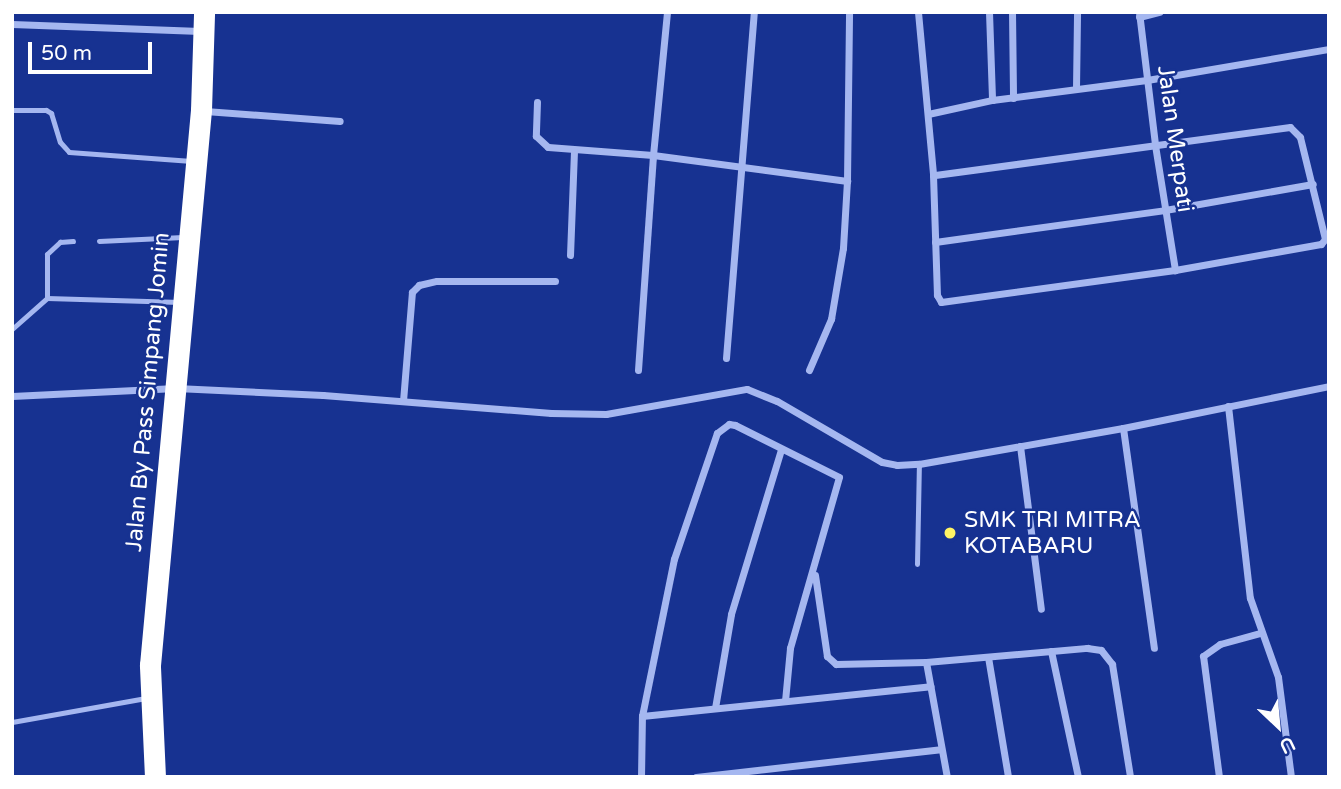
<!DOCTYPE html>
<html>
<head>
<meta charset="utf-8">
<style>
  body { margin:0 }
  #map { position:relative; width:1341px; height:789px; overflow:hidden; background:#173291; font-family:"Varela Round",sans-serif }
  div>[style] { position:absolute }
  .lane>* { height:5px; margin:-2.5px; padding:0 2.5px; transform-origin:2.5px; border-radius:2.5px; background:#a5b7f0 }
  .street>* { height:7px; margin:-3.5px; padding:0 3.5px; transform-origin:3.5px; border-radius:3.5px; background:#a5b7f0 }
  .highway>* { height:21px; margin:-10.5px; padding:0 10.5px; transform-origin:10.5px; border-radius:10.5px; background:#fff }
  .dots>* { width:19px; height:19px; translate:-50% -50%; box-sizing:border-box; border:4px solid #173291; border-radius:50% }
  span { translate:-50% -50%; white-space:nowrap; text-align:center; line-height:1.15; -webkit-text-stroke:5px #173291; paint-order:stroke }
  .street-label { font-size:23px; color:#fff }
  .poi-label { font-size:23px; color:#fff }
  .left { translate:0 -50%; text-align:left }
  .frame { position:absolute; inset:0; border:14px solid #fff; pointer-events:none }
  .north { position:absolute; left:1243px; top:691px; width:70px; height:70px; -webkit-text-stroke:5px #173291; paint-order:stroke; rotate:154deg; font-size:19px; font-weight:700; line-height:28px; text-align:center; color:#fff }
  .north::after { content:''; display:block; margin:auto; width:24px; height:32px; background:#fff; clip-path:polygon(50% 0,100% 100%,50% 72%,0 100%) }
  .scale { position:absolute; left:28px; top:42px; width:124px; height:32px; box-sizing:border-box; border:4px solid #fff; border-top:0; padding-left:9px; font-size:21px; line-height:24px; white-space:nowrap; color:#fff; -webkit-text-stroke:5px #173291; paint-order:stroke }
</style>
</head>
<body>
<div id="map">
  <div class="lane">
    <div style="left:12px;top:110px;width:34px"></div>
    <div style="left:46px;top:110px;width:6px;rotate:31deg"></div>
    <div style="left:51px;top:113px;width:30px;rotate:73deg"></div>
    <div style="left:60px;top:142px;width:13px;rotate:48deg"></div>
    <div style="left:69px;top:152px;width:123px;rotate:4.2deg"></div>
    <div style="left:99px;top:241px;width:84px;rotate:-2.7deg"></div>
    <div style="left:47px;top:298px;width:44px;rotate:-90deg"></div>
    <div style="left:47px;top:254px;width:18px;rotate:-43deg"></div>
    <div style="left:60px;top:242px;width:13px;rotate:-4deg"></div>
    <div style="left:12px;top:329px;width:47px;rotate:-41.5deg"></div>
    <div style="left:47px;top:298px;width:133px;rotate:1.7deg"></div>
    <div style="left:917px;top:564px;width:100px;rotate:-88.9deg"></div>
    <div style="left:12px;top:722px;width:136px;rotate:-10.2deg"></div>
  </div>
  <div class="street">
    <div style="left:918px;top:12px;width:164px;rotate:84.7deg"></div>
    <div style="left:933px;top:175px;width:120px;rotate:88.1deg"></div>
    <div style="left:937px;top:295px;width:8px;rotate:60deg"></div>
    <div style="left:941px;top:302px;width:236px;rotate:-7.8deg"></div>
    <div style="left:1175px;top:270px;width:148px;rotate:-10.1deg"></div>
    <div style="left:1321px;top:244px;width:6px;rotate:-51deg"></div>
    <div style="left:1325px;top:239px;width:105px;rotate:-103.8deg"></div>
    <div style="left:1300px;top:137px;width:14px;rotate:-135deg"></div>
    <div style="left:1290px;top:127px;width:360px;rotate:172.3deg"></div>
    <div style="left:989px;top:12px;width:88px;rotate:88deg"></div>
    <div style="left:1012px;top:12px;width:86px;rotate:89.3deg"></div>
    <div style="left:1139px;top:12px;width:134px;rotate:83.1deg"></div>
    <div style="left:1155px;top:145px;width:127px;rotate:80.9deg"></div>
    <div style="left:1139px;top:17px;width:21px;rotate:-14deg"></div>
    <div style="left:12px;top:24px;width:188px;rotate:2.1deg"></div>
    <div style="left:1076px;top:88px;width:76px;rotate:-89.2deg"></div>
    <div style="left:537px;top:102px;width:34px;rotate:92deg"></div>
    <div style="left:536px;top:136px;width:16px;rotate:43deg"></div>
    <div style="left:548px;top:147px;width:105px;rotate:4.4deg"></div>
    <div style="left:653px;top:155px;width:196px;rotate:7.6deg"></div>
    <div style="left:205px;top:111px;width:135px;rotate:4.2deg"></div>
    <div style="left:928px;top:114px;width:66px;rotate:-12.3deg"></div>
    <div style="left:992px;top:100px;width:156px;rotate:-7.4deg"></div>
    <div style="left:1147px;top:80px;width:185px;rotate:-9.7deg"></div>
    <div style="left:935px;top:242px;width:232px;rotate:-7.9deg"></div>
    <div style="left:1165px;top:210px;width:150px;rotate:-10deg"></div>
    <div style="left:570px;top:255px;width:105px;rotate:-87.8deg"></div>
    <div style="left:726px;top:358px;width:347px;rotate:-85.4deg"></div>
    <div style="left:638px;top:370px;width:216px;rotate:-86deg"></div>
    <div style="left:653px;top:155px;width:144px;rotate:-84.4deg"></div>
    <div style="left:809px;top:370px;width:56px;rotate:-66.7deg"></div>
    <div style="left:831px;top:319px;width:72px;rotate:-80.4deg"></div>
    <div style="left:843px;top:248px;width:67px;rotate:-86.6deg"></div>
    <div style="left:847px;top:181px;width:169px;rotate:-89.3deg"></div>
    <div style="left:12px;top:396px;width:164px;rotate:-2.8deg"></div>
    <div style="left:176px;top:388px;width:147px;rotate:2.7deg"></div>
    <div style="left:323px;top:395px;width:229px;rotate:4.5deg"></div>
    <div style="left:551px;top:413px;width:55px;rotate:1deg"></div>
    <div style="left:606px;top:414px;width:143px;rotate:-10.1deg"></div>
    <div style="left:747px;top:389px;width:32px;rotate:22deg"></div>
    <div style="left:777px;top:401px;width:121px;rotate:30.2deg"></div>
    <div style="left:882px;top:462px;width:15px;rotate:11deg"></div>
    <div style="left:897px;top:465px;width:22px;rotate:-3deg"></div>
    <div style="left:919px;top:464px;width:207px;rotate:-10deg"></div>
    <div style="left:1123px;top:428px;width:210px;rotate:-11.5deg"></div>
    <div style="left:403px;top:401px;width:109px;rotate:-85.3deg"></div>
    <div style="left:412px;top:292px;width:10px;rotate:-45deg"></div>
    <div style="left:419px;top:285px;width:18px;rotate:-13deg"></div>
    <div style="left:437px;top:281px;width:118px"></div>
    <div style="left:1228px;top:406px;width:193px;rotate:83.5deg"></div>
    <div style="left:1250px;top:598px;width:84px;rotate:70.5deg"></div>
    <div style="left:1278px;top:677px;width:101px;rotate:82.6deg"></div>
    <div style="left:1123px;top:428px;width:222px;rotate:82deg"></div>
    <div style="left:1020px;top:446px;width:164px;rotate:82.7deg"></div>
    <div style="left:815px;top:575px;width:82px;rotate:81.6deg"></div>
    <div style="left:827px;top:656px;width:12px;rotate:42deg"></div>
    <div style="left:836px;top:664px;width:90px;rotate:-1.3deg"></div>
    <div style="left:926px;top:662px;width:162px;rotate:-5deg"></div>
    <div style="left:1087px;top:648px;width:14px;rotate:8deg"></div>
    <div style="left:1101px;top:650px;width:18px;rotate:52deg"></div>
    <div style="left:1112px;top:664px;width:114px;rotate:80.9deg"></div>
    <div style="left:1051px;top:651px;width:129px;rotate:77.9deg"></div>
    <div style="left:988px;top:657px;width:122px;rotate:80.5deg"></div>
    <div style="left:926px;top:662px;width:117px;rotate:79.7deg"></div>
    <div style="left:715px;top:708px;width:95px;rotate:-80.3deg"></div>
    <div style="left:731px;top:614px;width:172px;rotate:-73.1deg"></div>
    <div style="left:642px;top:716px;width:290px;rotate:-5.9deg"></div>
    <div style="left:641px;top:777px;width:61px;rotate:-89.1deg"></div>
    <div style="left:642px;top:716px;width:160px;rotate:-78.5deg"></div>
    <div style="left:674px;top:559px;width:133px;rotate:-71.2deg"></div>
    <div style="left:717px;top:433px;width:15px;rotate:-37deg"></div>
    <div style="left:729px;top:424px;width:6px;rotate:9deg"></div>
    <div style="left:735px;top:425px;width:116px;rotate:26.6deg"></div>
    <div style="left:839px;top:477px;width:178px;rotate:106deg"></div>
    <div style="left:790px;top:648px;width:53px;rotate:95.4deg"></div>
    <div style="left:696px;top:777px;width:246px;rotate:-6.5deg"></div>
    <div style="left:1219px;top:777px;width:122px;rotate:-97.5deg"></div>
    <div style="left:1203px;top:656px;width:21px;rotate:-35deg"></div>
    <div style="left:1220px;top:644px;width:41px;rotate:-15.4deg"></div>
  </div>
  <div class="highway">
    <div style="left:155px;top:777px;width:112px;rotate:-92.6deg"></div>
    <div style="left:150px;top:665px;width:557px;rotate:-84.75deg"></div>
    <div style="left:201px;top:110px;width:98px;rotate:-88.2deg"></div>
  </div>
  <div class="dots">
    <div style="left:950px;top:533px;background:#fff464"></div>
  </div>
  <div class="street-label">
    <span style="left:1175px;top:139px;rotate:82deg">Jalan Merpati</span>
    <span style="left:148px;top:392px;rotate:-85deg">Jalan By Pass Simpang Jomin</span>
  </div>
  <div class="poi-label">
    <span class="left" style="left:964px;top:533px">SMK TRI MITRA<br>KOTABARU</span>
  </div>
  <div class="frame"></div>
  <div class="north">U</div>
  <div class="scale">50 m</div>
</div>
</body>
</html>
